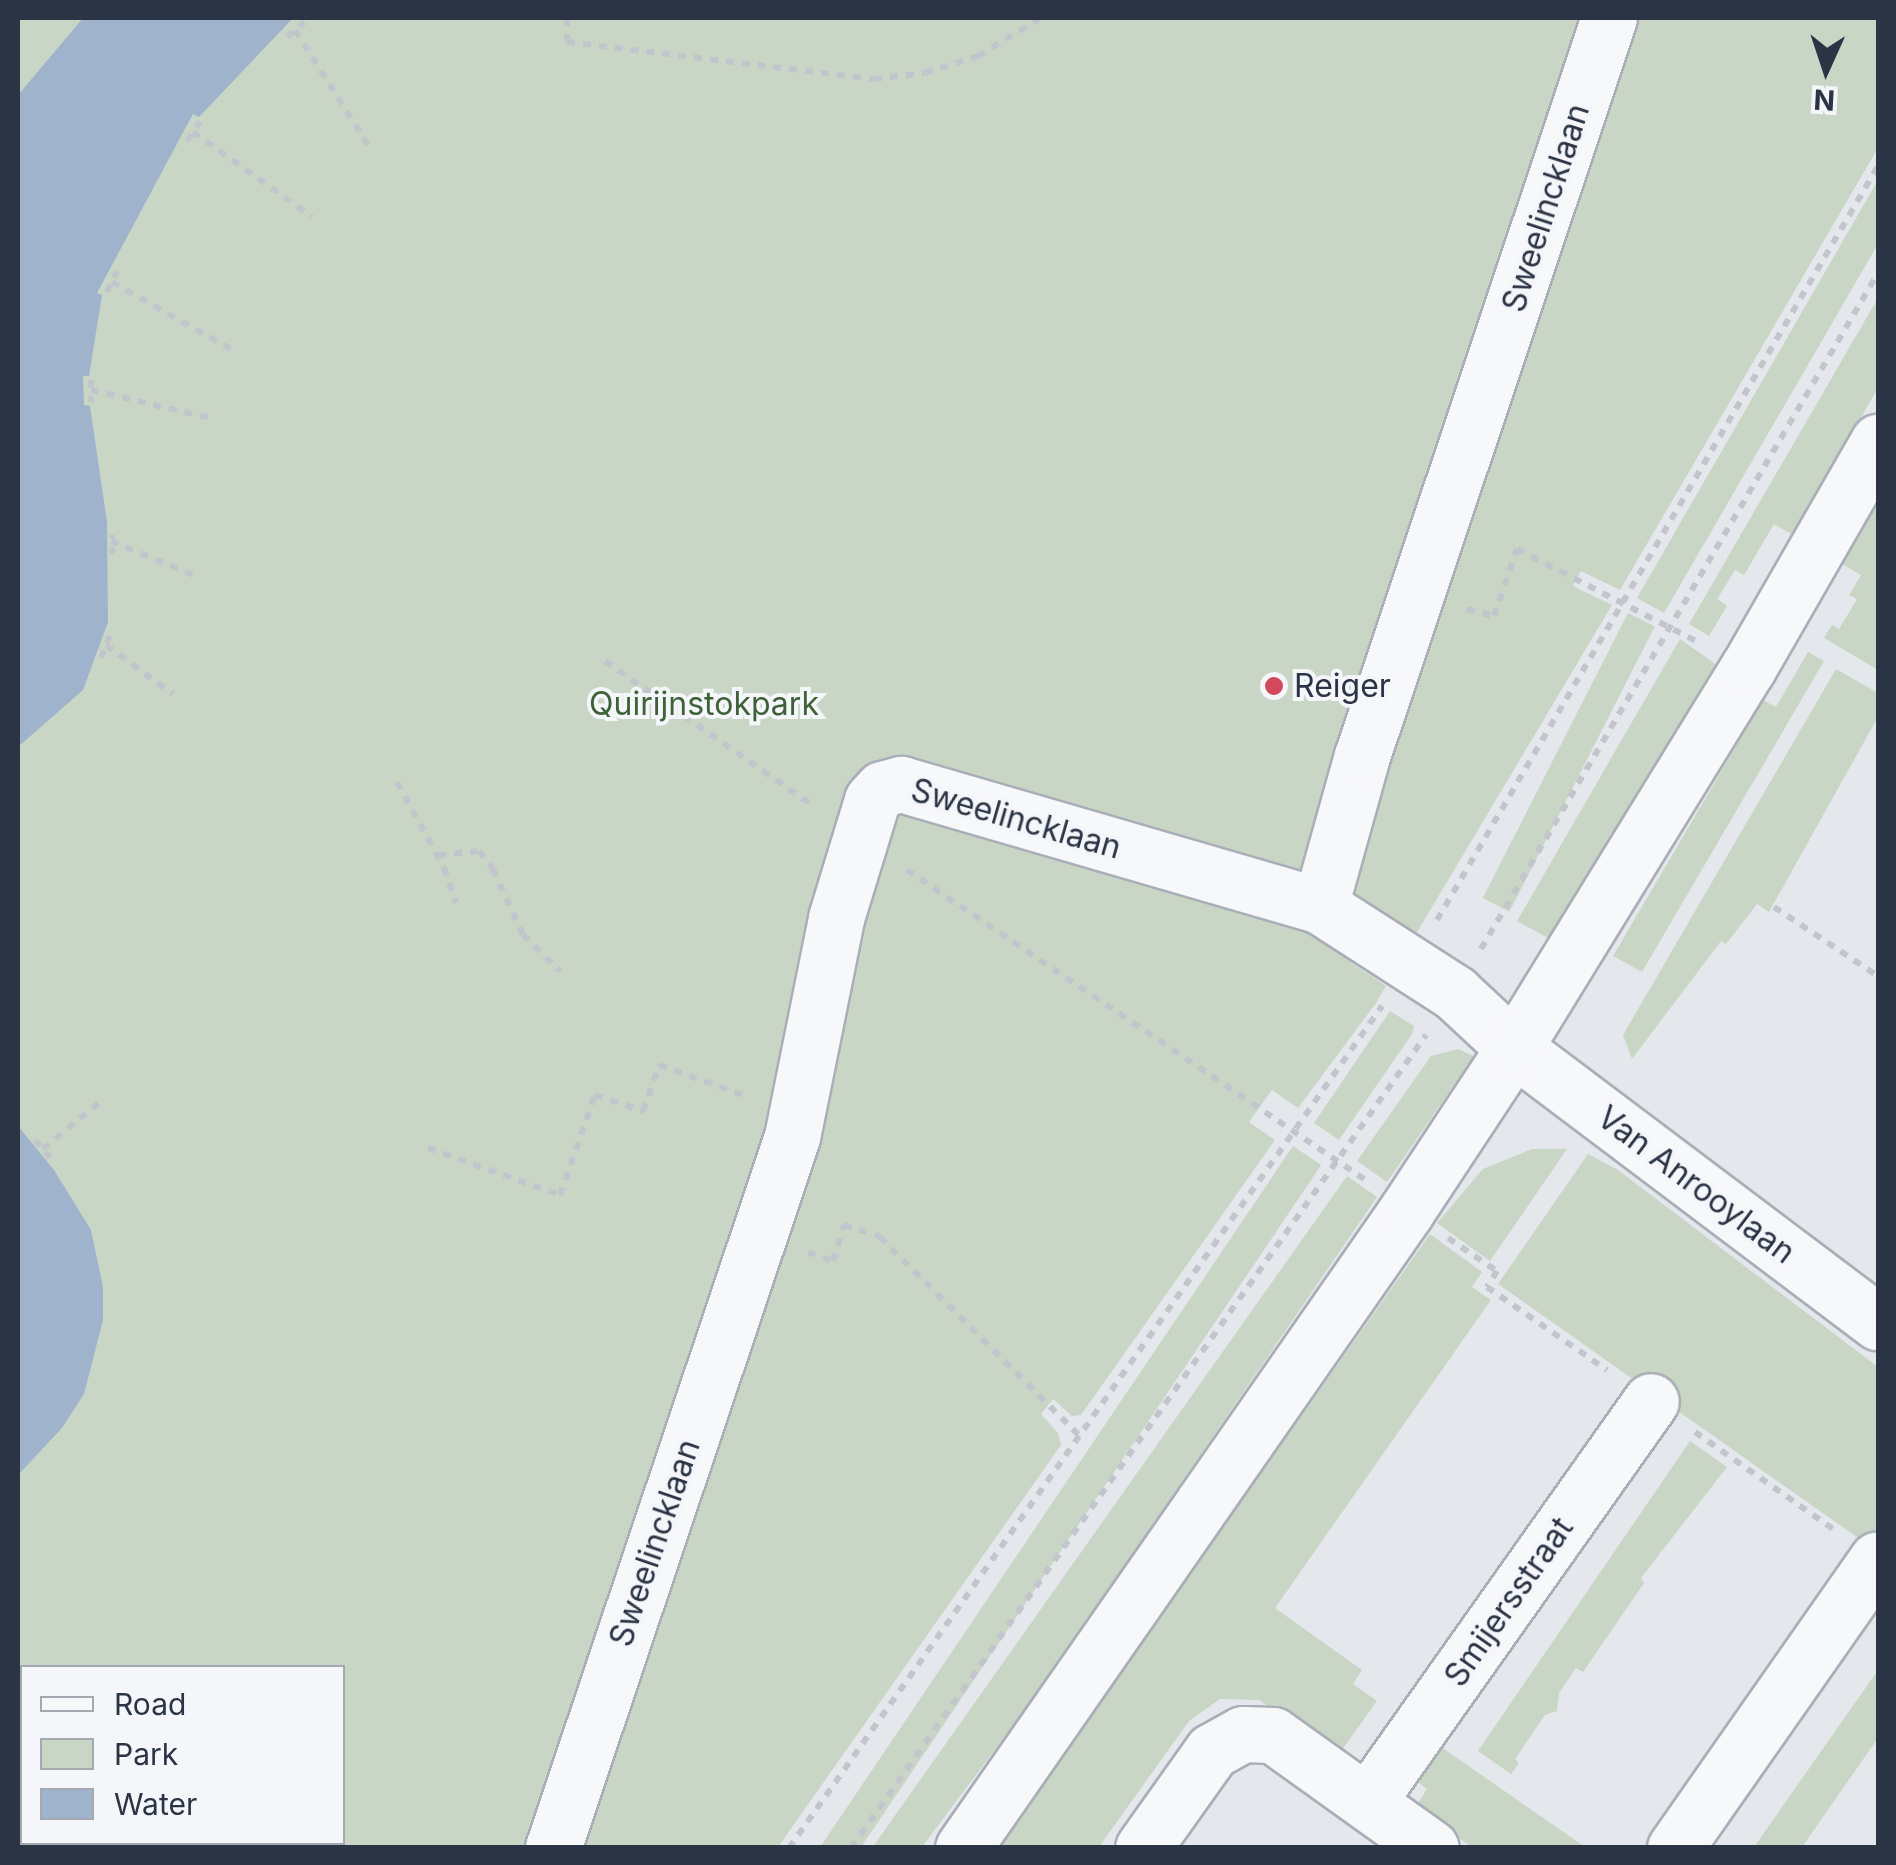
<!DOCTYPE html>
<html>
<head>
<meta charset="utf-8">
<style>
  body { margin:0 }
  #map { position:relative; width:1896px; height:1865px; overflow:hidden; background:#e4e7ec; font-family:Inter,sans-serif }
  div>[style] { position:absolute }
  .green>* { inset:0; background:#c9d6c5; transform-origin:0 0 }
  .water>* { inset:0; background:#9fb4cc }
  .path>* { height:6px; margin-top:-3px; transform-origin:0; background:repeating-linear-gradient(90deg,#c2c5cb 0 8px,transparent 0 16px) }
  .roads { filter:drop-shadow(2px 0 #a9aeb7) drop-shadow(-2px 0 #a9aeb7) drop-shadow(0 2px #a9aeb7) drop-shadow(0 -2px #a9aeb7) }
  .minor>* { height:55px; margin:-27.5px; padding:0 27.5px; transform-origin:27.5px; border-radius:27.5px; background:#f7f8fa }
  .tertiary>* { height:55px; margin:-27.5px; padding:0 27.5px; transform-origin:27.5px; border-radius:27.5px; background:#f7f8fa }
  .dots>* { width:28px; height:28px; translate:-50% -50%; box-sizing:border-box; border:5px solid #f4f6f9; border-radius:50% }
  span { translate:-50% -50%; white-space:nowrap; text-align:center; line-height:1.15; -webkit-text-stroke:8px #f4f6f9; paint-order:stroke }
  .street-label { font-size:32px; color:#2b3445 }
  .poi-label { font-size:32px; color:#2b3445 }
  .left { translate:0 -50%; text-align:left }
  .park-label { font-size:32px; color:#3f6138 }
  .frame { position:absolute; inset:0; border:20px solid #2b3445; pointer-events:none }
  .legend { position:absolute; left:20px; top:1665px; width:325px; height:180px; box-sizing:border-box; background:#f4f6f9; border:2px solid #a4a8b1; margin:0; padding:12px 18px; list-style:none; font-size:30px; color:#2b3445 }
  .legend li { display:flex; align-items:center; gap:20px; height:50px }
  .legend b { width:50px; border:2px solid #a4a8b1 }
  .north { position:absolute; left:1776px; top:20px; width:100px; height:100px; -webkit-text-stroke:8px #f4f6f9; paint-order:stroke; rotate:183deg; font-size:28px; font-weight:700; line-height:40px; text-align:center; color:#2b3445 }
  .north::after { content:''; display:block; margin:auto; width:35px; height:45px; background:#2b3445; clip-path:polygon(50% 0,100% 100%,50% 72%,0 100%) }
</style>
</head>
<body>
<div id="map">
  <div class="green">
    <div style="clip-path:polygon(evenodd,18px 18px,1878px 18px,1878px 148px,1620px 590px,1581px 571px,1573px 586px,1612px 605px,1416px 934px,1381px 912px,1350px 962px,1386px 986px,1376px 1003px,1298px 1108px,1272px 1090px,1249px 1122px,1275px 1140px,1081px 1415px,1072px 1416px,1053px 1399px,1041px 1414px,1058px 1433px,1061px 1445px,778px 1847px,18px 1847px,18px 18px,22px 1668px,342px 1668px,342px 1842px,22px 1842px,22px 1668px)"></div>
    <div style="clip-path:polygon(1878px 180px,1878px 244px,1664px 613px,1637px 598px)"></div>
    <div style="clip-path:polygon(1878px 298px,1878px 388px,1793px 535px,1774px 524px,1744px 575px,1735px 570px,1717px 599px,1727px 606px,1709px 636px,1689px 624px)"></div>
    <div style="clip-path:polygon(1878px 501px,1878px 670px,1824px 638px,1832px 625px,1839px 629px,1857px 599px,1849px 595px,1861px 575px,1842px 564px)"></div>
    <div style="left:1628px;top:613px;width:30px;height:320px;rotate:27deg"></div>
    <div style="clip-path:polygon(1680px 639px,1717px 665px,1548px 938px,1517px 921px)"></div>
    <div style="clip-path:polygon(1808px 652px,1824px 661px,1642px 972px,1613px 956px,1763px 700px,1776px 707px)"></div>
    <div style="clip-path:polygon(1836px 669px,1878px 693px,1878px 717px,1769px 912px,1757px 904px,1726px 944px,1721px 941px,1632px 1059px,1623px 1035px)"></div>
    <div style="clip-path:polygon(1390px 1011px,1414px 1026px,1412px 1034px,1339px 1140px,1314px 1123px)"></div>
    <div style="clip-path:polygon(1458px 1049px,1474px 1056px,1387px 1182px,1357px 1161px,1431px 1056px)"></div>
    <div style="left:1293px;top:1146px;width:34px;height:858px;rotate:34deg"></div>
    <div style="clip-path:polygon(1532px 1149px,1567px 1149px,1490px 1261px,1437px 1223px,1483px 1169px)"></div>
    <div style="clip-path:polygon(1588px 1154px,1618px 1170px,1878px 1367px,1878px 1552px,1498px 1284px)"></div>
    <div style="clip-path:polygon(1347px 1176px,1377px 1197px,1038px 1692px,922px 1847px,872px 1848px)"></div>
    <div style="clip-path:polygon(1430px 1234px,1482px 1272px,1472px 1287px,1491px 1300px,1275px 1608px,1362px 1670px,1353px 1684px,1377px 1701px,1339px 1754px,1259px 1700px,1220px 1699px,1189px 1721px,1099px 1847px,996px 1848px)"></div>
    <div style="clip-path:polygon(1690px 1441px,1727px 1467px,1641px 1578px,1644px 1583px,1583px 1672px,1576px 1668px,1559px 1693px,1557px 1711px,1545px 1715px,1515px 1759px,1519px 1763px,1511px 1774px,1478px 1751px)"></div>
    <div style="clip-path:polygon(1878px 1670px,1878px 1738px,1802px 1847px,1754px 1847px)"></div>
    <div style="clip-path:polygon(1434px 1742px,1585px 1847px,1472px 1847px,1415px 1808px,1427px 1789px,1411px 1777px)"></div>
  </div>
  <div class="water">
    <div style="clip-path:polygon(83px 18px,293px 18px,199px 117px,193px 114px,97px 293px,102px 295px,89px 376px,83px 376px,84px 405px,90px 406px,107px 522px,108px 622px,83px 690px,18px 747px,18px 95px)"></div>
    <div style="clip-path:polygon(18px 1126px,54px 1170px,91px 1230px,103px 1287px,103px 1320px,84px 1394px,62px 1428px,18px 1475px)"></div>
  </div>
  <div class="path">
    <div style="left:567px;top:18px;width:24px;rotate:90deg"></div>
    <div style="left:567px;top:42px;width:309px;rotate:6.9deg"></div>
    <div style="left:874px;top:79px;width:51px;rotate:-6.7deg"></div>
    <div style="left:925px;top:73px;width:56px;rotate:-17.8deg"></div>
    <div style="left:978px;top:56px;width:74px;rotate:-31.1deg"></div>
    <div style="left:295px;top:30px;width:140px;rotate:57.6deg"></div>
    <div style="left:287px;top:37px;width:23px;rotate:-41deg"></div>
    <div style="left:193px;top:132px;width:146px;rotate:35.5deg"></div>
    <div style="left:187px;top:141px;width:23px;rotate:-56deg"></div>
    <div style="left:112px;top:282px;width:138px;rotate:29.5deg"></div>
    <div style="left:107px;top:292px;width:23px;rotate:-65deg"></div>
    <div style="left:91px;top:380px;width:22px;rotate:90deg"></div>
    <div style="left:91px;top:390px;width:127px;rotate:13.2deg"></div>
    <div style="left:111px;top:541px;width:92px;rotate:22.4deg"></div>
    <div style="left:112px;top:555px;width:20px;rotate:-90deg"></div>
    <div style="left:1467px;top:609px;width:28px;rotate:15deg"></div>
    <div style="left:1494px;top:616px;width:71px;rotate:-71.1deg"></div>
    <div style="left:1517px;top:549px;width:208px;rotate:27.2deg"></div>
    <div style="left:106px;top:645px;width:83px;rotate:36.2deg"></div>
    <div style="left:101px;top:658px;width:26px;rotate:-69deg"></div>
    <div style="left:605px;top:661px;width:254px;rotate:34.8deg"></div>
    <div style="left:397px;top:782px;width:98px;rotate:61.3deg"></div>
    <div style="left:444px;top:868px;width:37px;rotate:71deg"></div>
    <div style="left:438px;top:855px;width:41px;rotate:-5.6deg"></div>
    <div style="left:479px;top:851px;width:23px;rotate:52deg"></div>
    <div style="left:493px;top:869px;width:72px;rotate:65.6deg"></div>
    <div style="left:523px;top:935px;width:52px;rotate:44.2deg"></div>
    <div style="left:907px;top:870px;width:552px;rotate:34.06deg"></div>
    <div style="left:1774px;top:907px;width:125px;rotate:33.6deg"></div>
    <div style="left:1437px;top:920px;width:873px;rotate:-59.68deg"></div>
    <div style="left:1481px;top:949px;width:784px;rotate:-59.58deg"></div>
    <div style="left:35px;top:1140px;width:23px;rotate:50deg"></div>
    <div style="left:428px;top:1148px;width:140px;rotate:19.6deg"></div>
    <div style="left:560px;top:1195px;width:106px;rotate:-70.7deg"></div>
    <div style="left:595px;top:1095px;width:51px;rotate:18.4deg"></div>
    <div style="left:643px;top:1111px;width:49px;rotate:-70.8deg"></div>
    <div style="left:659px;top:1065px;width:92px;rotate:19.6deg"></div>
    <div style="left:43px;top:1149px;width:74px;rotate:-39.5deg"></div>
    <div style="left:1448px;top:1238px;width:59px;rotate:34deg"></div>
    <div style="left:1497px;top:1271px;width:19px;rotate:122deg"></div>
    <div style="left:1487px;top:1287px;width:146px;rotate:34.7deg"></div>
    <div style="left:808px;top:1252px;width:27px;rotate:20deg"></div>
    <div style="left:833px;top:1261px;width:38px;rotate:-73deg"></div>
    <div style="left:844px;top:1225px;width:38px;rotate:18deg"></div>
    <div style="left:880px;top:1237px;width:281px;rotate:44.9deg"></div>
    <div style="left:1695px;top:1432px;width:172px;rotate:35.1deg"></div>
    <div style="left:789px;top:1848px;width:1030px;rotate:-54.84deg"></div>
    <div style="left:851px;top:1848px;width:996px;rotate:-54.73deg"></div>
  </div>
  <div class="roads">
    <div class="minor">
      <div style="left:1320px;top:906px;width:161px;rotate:32.8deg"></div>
      <div style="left:1455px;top:993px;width:81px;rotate:43deg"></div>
      <div style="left:1514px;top:1048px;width:456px;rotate:37deg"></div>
      <div style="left:1367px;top:1802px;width:491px;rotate:-54.7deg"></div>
      <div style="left:553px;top:1848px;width:750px;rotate:-71.42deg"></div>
      <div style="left:792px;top:1137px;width:223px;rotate:-78.6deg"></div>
      <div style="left:836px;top:918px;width:123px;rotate:-73deg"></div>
      <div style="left:872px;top:800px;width:15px;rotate:-48deg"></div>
      <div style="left:882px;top:789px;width:20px;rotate:-15deg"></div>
      <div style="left:901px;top:784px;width:436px;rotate:16.2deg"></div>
      <div style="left:1320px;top:906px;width:156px;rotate:-74.4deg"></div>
      <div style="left:1362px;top:756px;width:778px;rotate:-71.5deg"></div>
      <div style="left:1143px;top:1848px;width:119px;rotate:-54.6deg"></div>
      <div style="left:1212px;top:1751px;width:35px;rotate:-29deg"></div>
      <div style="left:1243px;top:1734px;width:30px;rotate:2deg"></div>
      <div style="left:1273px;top:1735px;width:194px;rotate:35.6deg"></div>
      <div style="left:1675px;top:1848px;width:352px;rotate:-55deg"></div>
    </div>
    <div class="tertiary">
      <div style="left:963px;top:1848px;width:777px;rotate:-55.16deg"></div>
      <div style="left:1407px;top:1210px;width:194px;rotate:-56.6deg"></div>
      <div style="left:1514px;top:1048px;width:446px;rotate:-58.4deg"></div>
      <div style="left:1748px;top:668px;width:261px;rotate:-60.1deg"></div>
    </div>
  </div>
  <div class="dots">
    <div style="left:1274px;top:686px;background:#d1495b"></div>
  </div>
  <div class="street-label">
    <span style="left:1546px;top:208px;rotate:-72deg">Sweelincklaan</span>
    <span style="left:1016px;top:819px;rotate:16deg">Sweelincklaan</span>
    <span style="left:1696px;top:1185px;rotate:37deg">Van Anrooylaan</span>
    <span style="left:655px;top:1543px;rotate:-71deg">Sweelincklaan</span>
    <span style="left:1509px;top:1602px;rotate:-55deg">Smijersstraat</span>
  </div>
  <div class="poi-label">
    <span class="left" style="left:1294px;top:686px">Reiger</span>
  </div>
  <div class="park-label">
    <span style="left:704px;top:704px">Quirijnstokpark</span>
  </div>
  <div class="frame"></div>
  <ul class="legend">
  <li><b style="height:12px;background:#f7f8fa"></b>Road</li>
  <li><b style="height:28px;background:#c9d6c5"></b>Park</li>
  <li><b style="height:28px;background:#9fb4cc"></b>Water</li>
  </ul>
  <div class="north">N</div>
</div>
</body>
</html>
